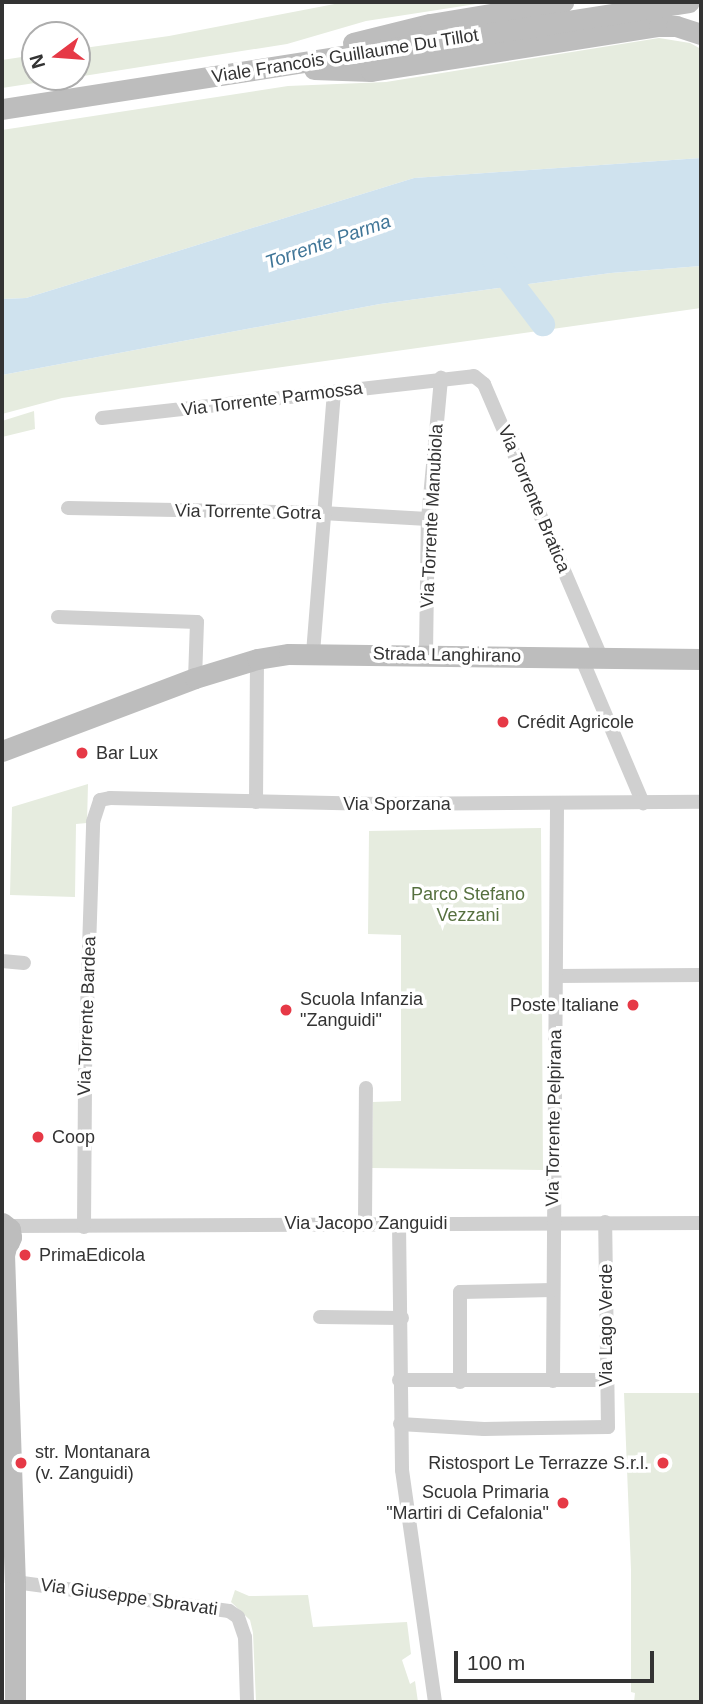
<!DOCTYPE html>
<html>
<head>
<meta charset="utf-8">
<style>
  body { margin:0 }
  #map { position:relative; width:703px; height:1704px; overflow:hidden; background:#fff; font-family:Arial,sans-serif }
  div>[style] { position:absolute }
  .green>* { inset:0; background:#e6ecdf }
  .water>* { inset:0; background:#cfe2ee }
  .river>* { height:24px; margin:-12px; padding:0 12px; transform-origin:12px; border-radius:12px; background:#cfe2ee }
  .street>* { height:14px; margin:-7px; padding:0 7px; transform-origin:7px; border-radius:7px; background:#d0d0d0 }
  .secondary>* { height:21px; margin:-10.5px; padding:0 10.5px; transform-origin:10.5px; border-radius:10.5px; background:#bdbdbd }
  .dots>* { width:19px; height:19px; translate:-50% -50%; box-sizing:border-box; border:4px solid #fff; border-radius:50% }
  span { translate:-50% -50%; white-space:nowrap; text-align:center; line-height:1.15; -webkit-text-stroke:7px #fff; paint-order:stroke }
  .street-label { font-size:18px; color:#333 }
  .poi-label { font-size:18px; color:#333 }
  .left { translate:0 -50%; text-align:left }
  .right { translate:-100% -50%; text-align:right }
  .park-label { font-size:18px; color:#56703f }
  .water-label { font-size:19px; color:#3f7597; font-style:italic }
  .frame { position:absolute; inset:0; border:4px solid #333; pointer-events:none }
  .north { position:absolute; left:21px; top:21px; width:70px; height:70px; box-sizing:border-box; background:#fff; border:2px solid #adadad; border-radius:50%; rotate:254deg; font-size:19px; font-weight:700; line-height:28px; text-align:center; color:#333 }
  .north::after { content:''; display:block; margin:auto; width:24px; height:32px; background:#e63946; clip-path:polygon(50% 0,100% 100%,50% 72%,0 100%) }
  .scale { position:absolute; left:454px; top:1651px; width:200px; height:32px; box-sizing:border-box; border:4px solid #333; border-top:0; padding-left:9px; font-size:21px; line-height:24px; white-space:nowrap; color:#333; -webkit-text-stroke:5px #fff; paint-order:stroke }
</style>
</head>
<body>
<div id="map">
  <div class="green">
    <div style="clip-path:polygon(345px 2px,489px 2px,366px 21px,287px 44px,77px 77px,77px 49px,169px 36px)"></div>
    <div style="clip-path:polygon(659px 38px,690px 43px,701px 49px,701px 158px,414px 178px,26px 298px,2px 299px,2px 130px,288px 86px,386px 82px)"></div>
    <div style="clip-path:polygon(35px 55px,35px 77px,74px 77px,2px 88px,2px 60px)"></div>
    <div style="clip-path:polygon(701px 266px,701px 308px,62px 398px,2px 414px,2px 375px,380px 304px,611px 273px)"></div>
    <div style="clip-path:polygon(34px 411px,35px 429px,2px 437px,2px 421px)"></div>
    <div style="clip-path:polygon(88px 784px,87px 823px,76px 824px,75px 897px,10px 895px,12px 807px)"></div>
    <div style="clip-path:polygon(541px 828px,543px 1170px,372px 1168px,373px 1102px,401px 1101px,401px 935px,368px 934px,369px 831px)"></div>
    <div style="clip-path:polygon(624px 1393px,701px 1393px,701px 1702px,634px 1702px,635px 1693px,631px 1692px,631px 1570px)"></div>
    <div style="clip-path:polygon(235px 1590px,249px 1596px,308px 1595px,313px 1627px,407px 1622px,411px 1654px,402px 1660px,410px 1684px,415px 1681px,418px 1702px,256px 1702px,253px 1633px,250px 1620px,231px 1602px)"></div>
  </div>
  <div class="water">
    <div style="clip-path:polygon(701px 158px,701px 266px,611px 273px,380px 304px,2px 375px,2px 299px,26px 298px,414px 178px)"></div>
  </div>
  <div class="river">
    <div style="left:494px;top:260px;width:81px;rotate:52.6deg"></div>
  </div>
  <div class="street">
    <div style="left:102px;top:418px;width:374px;rotate:-6.4deg"></div>
    <div style="left:474px;top:376px;width:13px;rotate:39deg"></div>
    <div style="left:484px;top:384px;width:297px;rotate:66.8deg"></div>
    <div style="left:68px;top:508px;width:254px;rotate:1.1deg"></div>
    <div style="left:322px;top:513px;width:106px;rotate:3.2deg"></div>
    <div style="left:58px;top:617px;width:139px;rotate:2.1deg"></div>
    <div style="left:197px;top:622px;width:56px;rotate:92deg"></div>
    <div style="left:313px;top:653px;width:262px;rotate:-85.4deg"></div>
    <div style="left:426px;top:654px;width:135px;rotate:-89.2deg"></div>
    <div style="left:428px;top:519px;width:142px;rotate:-84.7deg"></div>
    <div style="left:581px;top:657px;width:159px;rotate:67deg"></div>
    <div style="left:256px;top:802px;width:143px;rotate:-89.6deg"></div>
    <div style="left:2px;top:961px;width:22px;rotate:5deg"></div>
    <div style="left:556px;top:976px;width:145px;rotate:-0.4deg"></div>
    <div style="left:365px;top:1223px;width:135px;rotate:-89.6deg"></div>
    <div style="left:399px;top:1223px;width:247px;rotate:89.3deg"></div>
    <div style="left:402px;top:1470px;width:234px;rotate:81.9deg"></div>
    <div style="left:7px;top:1226px;width:694px;rotate:-0.25deg"></div>
    <div style="left:84px;top:1227px;width:158px;rotate:-89.6deg"></div>
    <div style="left:85px;top:1069px;width:247px;rotate:-88.1deg"></div>
    <div style="left:93px;top:822px;width:23px;rotate:-72deg"></div>
    <div style="left:100px;top:800px;width:10px;rotate:-11deg"></div>
    <div style="left:110px;top:798px;width:267px;rotate:1.3deg"></div>
    <div style="left:377px;top:804px;width:324px;rotate:-0.4deg"></div>
    <div style="left:320px;top:1317px;width:82px;rotate:0.7deg"></div>
    <div style="left:399px;top:1380px;width:207px"></div>
    <div style="left:553px;top:1381px;width:578px;rotate:-89.6deg"></div>
    <div style="left:460px;top:1382px;width:90px;rotate:-90deg"></div>
    <div style="left:460px;top:1292px;width:92px;rotate:-1.2deg"></div>
    <div style="left:400px;top:1424px;width:84px;rotate:3.4deg"></div>
    <div style="left:484px;top:1429px;width:124px;rotate:-0.9deg"></div>
    <div style="left:608px;top:1427px;width:205px;rotate:-90.8deg"></div>
    <div style="left:15px;top:1582px;width:216px;rotate:7.7deg"></div>
    <div style="left:229px;top:1611px;width:11px;rotate:34deg"></div>
    <div style="left:238px;top:1617px;width:21px;rotate:71deg"></div>
    <div style="left:245px;top:1637px;width:65px;rotate:88.2deg"></div>
  </div>
  <div class="secondary">
    <div style="left:353px;top:43px;width:79px;rotate:-13.9deg"></div>
    <div style="left:430px;top:24px;width:135px;rotate:-9.4deg"></div>
    <div style="left:314px;top:69px;width:57px;rotate:2deg"></div>
    <div style="left:371px;top:71px;width:291px;rotate:-8.9deg"></div>
    <div style="left:659px;top:26px;width:17px"></div>
    <div style="left:676px;top:26px;width:26px;rotate:18deg"></div>
    <div style="left:2px;top:109px;width:695px;rotate:-8.85deg"></div>
    <div style="left:2px;top:751px;width:206px;rotate:-20.7deg"></div>
    <div style="left:195px;top:678px;width:65px;rotate:-17deg"></div>
    <div style="left:257px;top:659px;width:32px;rotate:-9deg"></div>
    <div style="left:289px;top:654px;width:412px;rotate:0.7deg"></div>
    <div style="left:2px;top:1223px;width:10px;rotate:37deg"></div>
    <div style="left:10px;top:1229px;width:8px;rotate:83deg"></div>
    <div style="left:11px;top:1237px;width:18px;rotate:112deg"></div>
    <div style="left:4px;top:1254px;width:328px;rotate:88.1deg"></div>
    <div style="left:15px;top:1582px;width:120px;rotate:90deg"></div>
  </div>
  <div class="dots">
    <div style="left:503px;top:722px;background:#e63946"></div>
    <div style="left:82px;top:753px;background:#e63946"></div>
    <div style="left:633px;top:1005px;background:#e63946"></div>
    <div style="left:286px;top:1010px;background:#e63946"></div>
    <div style="left:38px;top:1137px;background:#e63946"></div>
    <div style="left:25px;top:1255px;background:#e63946"></div>
    <div style="left:21px;top:1463px;background:#e63946"></div>
    <div style="left:663px;top:1463px;background:#e63946"></div>
    <div style="left:563px;top:1503px;background:#e63946"></div>
  </div>
  <div class="street-label">
    <span style="left:345px;top:56px;rotate:-9deg">Viale Francois Guillaume Du Tillot</span>
    <span style="left:272px;top:399px;rotate:-7deg">Via Torrente Parmossa</span>
    <span style="left:534px;top:499px;rotate:67deg">Via Torrente Bratica</span>
    <span style="left:248px;top:512px;rotate:1deg">Via Torrente Gotra</span>
    <span style="left:432px;top:516px;rotate:-87deg">Via Torrente Manubiola</span>
    <span style="left:447px;top:655px;rotate:1deg">Strada Langhirano</span>
    <span style="left:397px;top:804px">Via Sporzana</span>
    <span style="left:87px;top:1016px;rotate:-88deg">Via Torrente Bardea</span>
    <span style="left:554px;top:1118px;rotate:-89deg">Via Torrente Pelpirana</span>
    <span style="left:366px;top:1223px">Via Jacopo Zanguidi</span>
    <span style="left:606px;top:1325px;rotate:-90deg">Via Lago Verde</span>
    <span style="left:129px;top:1597px;rotate:8deg">Via Giuseppe Sbravati</span>
  </div>
  <div class="poi-label">
    <span class="left" style="left:517px;top:722px">Crédit Agricole</span>
    <span class="left" style="left:96px;top:753px">Bar Lux</span>
    <span class="left" style="left:300px;top:1010px">Scuola Infanzia<br>"Zanguidi"</span>
    <span class="right" style="left:619px;top:1005px">Poste Italiane</span>
    <span class="left" style="left:52px;top:1137px">Coop</span>
    <span class="left" style="left:39px;top:1255px">PrimaEdicola</span>
    <span class="left" style="left:35px;top:1463px">str. Montanara<br>(v. Zanguidi)</span>
    <span class="right" style="left:649px;top:1463px">Ristosport Le Terrazze S.r.l.</span>
    <span class="right" style="left:549px;top:1503px">Scuola Primaria<br>"Martiri di Cefalonia"</span>
  </div>
  <div class="park-label">
    <span style="left:468px;top:905px">Parco Stefano<br>Vezzani</span>
  </div>
  <div class="water-label">
    <span style="left:328px;top:242px;rotate:-19deg">Torrente Parma</span>
  </div>
  <div class="frame"></div>
  <div class="north">N</div>
  <div class="scale">100 m</div>
</div>
</body>
</html>
